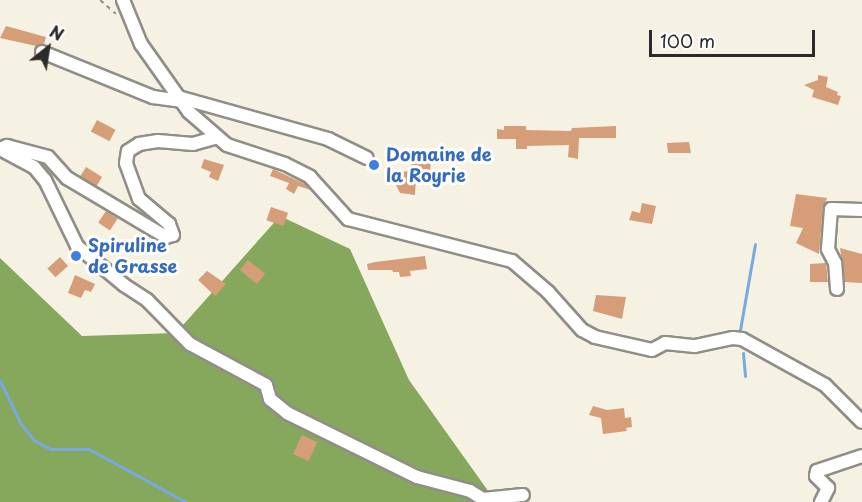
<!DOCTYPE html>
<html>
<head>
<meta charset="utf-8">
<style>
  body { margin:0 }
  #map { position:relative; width:862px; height:502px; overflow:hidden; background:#f5f2e3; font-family:"Playpen Sans",sans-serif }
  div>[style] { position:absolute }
  .forest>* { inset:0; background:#86a85c }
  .stream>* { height:3px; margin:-1.5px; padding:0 1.5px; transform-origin:1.5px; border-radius:1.5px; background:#77a9e3 }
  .building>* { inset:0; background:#d59e79; transform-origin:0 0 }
  .path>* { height:2px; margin-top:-1px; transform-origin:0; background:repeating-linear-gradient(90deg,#908e87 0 4.5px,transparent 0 9px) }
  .roads { filter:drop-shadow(2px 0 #908e87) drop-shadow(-2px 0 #908e87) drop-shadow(0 2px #908e87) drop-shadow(0 -2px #908e87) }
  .minor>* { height:12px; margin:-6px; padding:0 6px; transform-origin:6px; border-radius:6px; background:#fff }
  .dots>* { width:16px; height:16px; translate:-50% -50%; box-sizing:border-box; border:3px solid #fff; border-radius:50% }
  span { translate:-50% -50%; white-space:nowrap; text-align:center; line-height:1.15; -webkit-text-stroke:6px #fff; paint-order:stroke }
  .shop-label { font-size:18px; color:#366cbe; font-weight:700 }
  .left { translate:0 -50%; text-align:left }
  .north { position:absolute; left:18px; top:18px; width:60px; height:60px; -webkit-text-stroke:4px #fff; paint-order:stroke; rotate:30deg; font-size:16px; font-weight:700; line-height:24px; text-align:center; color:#2b2b2b }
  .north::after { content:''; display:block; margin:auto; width:21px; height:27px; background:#2b2b2b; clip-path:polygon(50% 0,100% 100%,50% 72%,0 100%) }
  .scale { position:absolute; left:649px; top:30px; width:166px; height:27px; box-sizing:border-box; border:3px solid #2b2b2b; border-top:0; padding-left:8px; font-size:18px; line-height:21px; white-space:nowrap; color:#2b2b2b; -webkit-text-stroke:4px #fff; paint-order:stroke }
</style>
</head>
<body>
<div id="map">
  <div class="forest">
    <div style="clip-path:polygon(280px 216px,350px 249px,409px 380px,496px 502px,0 502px,0 258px,82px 336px,176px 333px)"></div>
  </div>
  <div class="stream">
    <div style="left:740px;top:330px;width:87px;rotate:-80.1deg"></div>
    <div style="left:743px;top:353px;width:23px;rotate:85deg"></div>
    <div style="left:0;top:381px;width:48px;rotate:64deg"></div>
    <div style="left:21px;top:424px;width:22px;rotate:51deg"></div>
    <div style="left:35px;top:441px;width:18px;rotate:27deg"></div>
    <div style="left:51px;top:449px;width:38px"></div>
    <div style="left:89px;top:449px;width:111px;rotate:28.7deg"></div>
  </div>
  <div class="building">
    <div style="clip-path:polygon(6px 26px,46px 37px,44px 44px,36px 46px,0 38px)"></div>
    <div style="clip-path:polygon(818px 75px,828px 77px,826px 87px,838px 92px,837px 95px,841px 96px,838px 105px,812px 97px,814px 90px,804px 85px,818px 80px)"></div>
    <div style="left:97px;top:120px;width:21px;height:13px;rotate:28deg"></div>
    <div style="clip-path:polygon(504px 126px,526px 126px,526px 130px,571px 131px,572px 128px,616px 126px,616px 138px,579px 138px,578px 159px,568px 157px,569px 145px,527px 146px,527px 149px,516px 149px,516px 139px,497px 139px,497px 129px,504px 130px)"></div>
    <div style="clip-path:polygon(689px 142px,691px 153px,668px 153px,667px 143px)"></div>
    <div style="clip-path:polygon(412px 155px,431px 155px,430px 175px,416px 175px,415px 195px,400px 193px,390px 173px,411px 171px)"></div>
    <div style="clip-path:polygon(204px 159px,224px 165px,218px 181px,209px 177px,211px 172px,201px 168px)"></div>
    <div style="left:86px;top:167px;width:19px;height:11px;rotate:32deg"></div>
    <div style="clip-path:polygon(273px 169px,305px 184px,311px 190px,298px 186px,294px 194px,286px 189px,289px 183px,270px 176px)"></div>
    <div style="clip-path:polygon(796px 194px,827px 198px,823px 208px,819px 254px,796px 243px,803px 228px,790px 226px)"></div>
    <div style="clip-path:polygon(642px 203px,656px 206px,652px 224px,629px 220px,632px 211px,640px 213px)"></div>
    <div style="left:271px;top:207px;width:18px;height:14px;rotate:19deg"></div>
    <div style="left:106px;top:211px;width:14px;height:14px;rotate:34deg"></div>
    <div style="clip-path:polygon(840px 248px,862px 254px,862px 283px,845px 282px)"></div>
    <div style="clip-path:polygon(425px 256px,427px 269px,410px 271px,411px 276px,400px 277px,399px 272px,393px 272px,392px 270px,368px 270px,367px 264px,375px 262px)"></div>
    <div style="left:60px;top:257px;width:12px;height:17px;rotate:48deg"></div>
    <div style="left:248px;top:260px;width:22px;height:13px;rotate:39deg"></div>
    <div style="clip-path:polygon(826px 263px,828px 282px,810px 282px,810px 264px)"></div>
    <div style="clip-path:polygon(207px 271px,226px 284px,215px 296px,198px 280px)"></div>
    <div style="clip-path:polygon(75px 275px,95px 284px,91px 292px,85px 290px,81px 298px,68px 293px)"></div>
    <div style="clip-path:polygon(596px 295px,626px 297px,622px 319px,593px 311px)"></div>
    <div style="clip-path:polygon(593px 406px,607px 410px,624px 408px,625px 418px,631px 417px,632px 427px,626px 428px,627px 431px,603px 434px,601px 418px,589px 415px)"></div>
    <div style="left:302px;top:435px;width:17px;height:21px;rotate:25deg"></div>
  </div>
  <div class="path">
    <div style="left:100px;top:0;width:21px;rotate:41deg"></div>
  </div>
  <div class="roads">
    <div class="minor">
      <div style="left:123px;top:0;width:48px;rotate:67.8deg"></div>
      <div style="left:141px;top:44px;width:83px;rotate:54.8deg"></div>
      <div style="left:189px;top:112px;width:50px;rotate:41deg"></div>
      <div style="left:227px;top:145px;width:61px;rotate:18.1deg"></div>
      <div style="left:285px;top:164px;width:28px;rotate:27deg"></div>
      <div style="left:310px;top:177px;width:57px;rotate:47.9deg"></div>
      <div style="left:348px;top:219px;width:169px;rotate:14.4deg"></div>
      <div style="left:512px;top:261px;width:48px;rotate:40.7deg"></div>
      <div style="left:548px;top:292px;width:51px;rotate:48.2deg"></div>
      <div style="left:582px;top:330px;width:15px;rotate:28deg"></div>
      <div style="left:595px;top:337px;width:58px;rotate:12.8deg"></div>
      <div style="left:652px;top:350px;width:15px;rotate:-28deg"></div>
      <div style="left:665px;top:343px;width:30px;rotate:6deg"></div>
      <div style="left:695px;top:346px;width:39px;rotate:-12deg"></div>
      <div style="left:733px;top:338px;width:9px;rotate:6deg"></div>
      <div style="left:742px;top:339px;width:95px;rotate:29deg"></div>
      <div style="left:825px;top:385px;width:52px;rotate:45deg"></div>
      <div style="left:42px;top:52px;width:120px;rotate:22.1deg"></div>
      <div style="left:153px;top:97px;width:28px;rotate:8deg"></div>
      <div style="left:178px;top:97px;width:156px;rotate:15.6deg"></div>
      <div style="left:328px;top:139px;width:43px;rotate:26deg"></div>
      <div style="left:0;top:149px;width:38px;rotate:28deg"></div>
      <div style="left:34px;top:167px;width:17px;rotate:50deg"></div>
      <div style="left:45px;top:180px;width:73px;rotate:64.1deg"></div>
      <div style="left:77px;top:246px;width:61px;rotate:39.7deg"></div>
      <div style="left:124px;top:285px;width:27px;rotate:33deg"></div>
      <div style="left:147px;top:300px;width:62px;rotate:45.7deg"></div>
      <div style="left:190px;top:344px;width:86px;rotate:28.3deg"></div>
      <div style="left:266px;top:385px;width:15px;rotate:74deg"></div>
      <div style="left:270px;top:399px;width:22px;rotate:39deg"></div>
      <div style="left:287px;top:413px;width:145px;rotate:26.2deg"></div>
      <div style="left:417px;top:477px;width:55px;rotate:14.8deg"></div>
      <div style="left:470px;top:491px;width:15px;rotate:32deg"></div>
      <div style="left:483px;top:499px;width:40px;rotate:-5.7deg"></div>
      <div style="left:0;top:149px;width:8px;rotate:-23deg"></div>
      <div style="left:7px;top:146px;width:42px;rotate:15deg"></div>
      <div style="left:48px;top:157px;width:28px;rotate:48deg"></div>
      <div style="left:67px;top:178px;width:115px;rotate:30.8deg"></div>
      <div style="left:166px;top:237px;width:7px;rotate:-16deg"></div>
      <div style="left:173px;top:235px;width:12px;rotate:-110deg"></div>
      <div style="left:169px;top:224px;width:39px;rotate:-140deg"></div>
      <div style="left:139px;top:199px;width:38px;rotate:-110deg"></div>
      <div style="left:126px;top:163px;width:12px;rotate:-81deg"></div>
      <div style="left:128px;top:151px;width:13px;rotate:-32deg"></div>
      <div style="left:139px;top:144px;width:19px;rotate:-9deg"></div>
      <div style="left:158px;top:141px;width:35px;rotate:5deg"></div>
      <div style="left:193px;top:144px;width:25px;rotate:-16deg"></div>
      <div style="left:837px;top:289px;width:26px;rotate:-94deg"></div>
      <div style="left:835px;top:263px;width:16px;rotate:-117deg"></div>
      <div style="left:828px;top:249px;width:40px;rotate:-85.7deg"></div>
      <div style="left:831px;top:209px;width:31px;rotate:2deg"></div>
      <div style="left:821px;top:502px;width:16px;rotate:-63deg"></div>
      <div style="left:828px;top:488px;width:17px;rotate:-135deg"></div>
      <div style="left:816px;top:476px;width:5px;rotate:-79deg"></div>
      <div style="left:817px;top:471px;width:47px;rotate:-18.4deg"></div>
    </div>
  </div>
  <div class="dots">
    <div style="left:374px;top:165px;background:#3f7fe0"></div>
    <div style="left:76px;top:256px;background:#3f7fe0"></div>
  </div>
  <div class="shop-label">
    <span class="left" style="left:386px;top:165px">Domaine de<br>la Royrie</span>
    <span class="left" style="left:88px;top:256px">Spiruline<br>de Grasse</span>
  </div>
  <div class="north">N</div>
  <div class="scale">100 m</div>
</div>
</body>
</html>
